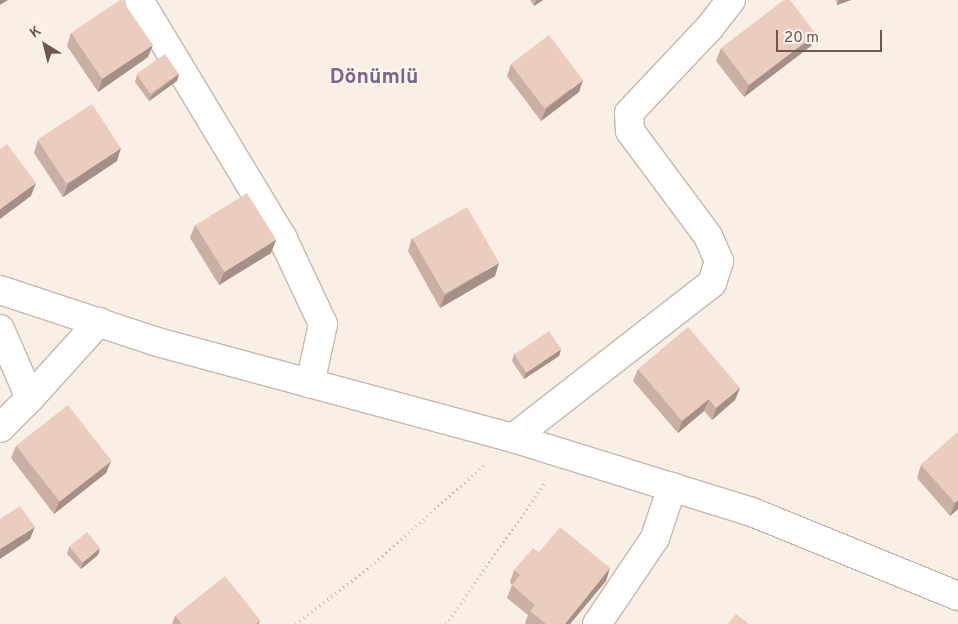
<!DOCTYPE html>
<html>
<head>
<meta charset="utf-8">
<style>
  body { margin:0 }
  #map { position:relative; width:958px; height:624px; overflow:hidden; background:#f9efe4; font-family:Overpass,sans-serif }
  div>[style] { position:absolute }
  .path>* { height:3px; margin-top:-1.5px; transform-origin:0; background:repeating-linear-gradient(90deg,#d0b0a2 0 1px,transparent 0 5px) }
  .roads { filter:drop-shadow(1px 0 #c8b7ac) drop-shadow(-1px 0 #c8b7ac) drop-shadow(0 1px #c8b7ac) drop-shadow(0 -1px #c8b7ac) }
  .minor>* { height:28px; margin:-14px; padding:0 14px; transform-origin:14px; border-radius:14px; background:#fff }
  .tertiary>* { height:28px; margin:-14px; padding:0 14px; transform-origin:14px; border-radius:14px; background:#fff }
  .wall>* { inset:0; background:#cab0a4 }
  .shaded-wall>* { inset:0; background:#a49086 }
  .building>* { inset:0; background:#ebcdbf; transform-origin:0 0 }
  span { translate:-50% -50%; white-space:nowrap; text-align:center; line-height:1.15; -webkit-text-stroke:4.5px #fdf4ea; paint-order:stroke }
  .district-label { font-size:21px; color:#7a658b; font-weight:700 }
  .north { position:absolute; left:20px; top:20px; width:50px; height:50px; -webkit-text-stroke:4px #fdf4ea; paint-order:stroke; rotate:324deg; font-size:14px; font-weight:700; line-height:20px; text-align:center; color:#6e564d }
  .north::after { content:''; display:block; margin:auto; width:18px; height:22px; background:#6e564d; clip-path:polygon(50% 0,100% 100%,50% 72%,0 100%) }
  .scale { position:absolute; left:776px; top:30px; width:106px; height:22px; box-sizing:border-box; border:2px solid #6e564d; border-top:0; padding-left:6px; font-size:15px; line-height:18px; white-space:nowrap; color:#6e564d; -webkit-text-stroke:4px #fdf4ea; paint-order:stroke }
</style>
</head>
<body>
<div id="map">
  <div class="path">
    <div style="left:296px;top:624px;width:95px;rotate:-37.7deg"></div>
    <div style="left:371px;top:566px;width:153px;rotate:-41.8deg"></div>
    <div style="left:446px;top:624px;width:174px;rotate:-55deg"></div>
  </div>
  <div class="roads">
    <div class="minor">
      <div style="left:139px;top:0;width:277px;rotate:58.9deg"></div>
      <div style="left:282px;top:237px;width:96px;rotate:64.8deg"></div>
      <div style="left:323px;top:324px;width:61px;rotate:102.2deg"></div>
      <div style="left:0;top:329px;width:75px;rotate:66.5deg"></div>
      <div style="left:0;top:428px;width:42px;rotate:-45deg"></div>
      <div style="left:30px;top:398px;width:103px;rotate:-47.8deg"></div>
      <div style="left:513px;top:438px;width:252px;rotate:-37.9deg"></div>
      <div style="left:712px;top:283px;width:23px;rotate:-72deg"></div>
      <div style="left:719px;top:261px;width:27px;rotate:-114deg"></div>
      <div style="left:708px;top:236px;width:131px;rotate:-126.6deg"></div>
      <div style="left:630px;top:131px;width:18px;rotate:-93deg"></div>
      <div style="left:629px;top:113px;width:118px;rotate:-46.7deg"></div>
      <div style="left:710px;top:27px;width:34px;rotate:-52deg"></div>
      <div style="left:597px;top:624px;width:104px;rotate:-56deg"></div>
      <div style="left:655px;top:538px;width:54px;rotate:-71.6deg"></div>
    </div>
    <div class="tertiary">
      <div style="left:0;top:290px;width:165px;rotate:18.3deg"></div>
      <div style="left:157px;top:342px;width:369px;rotate:15.1deg"></div>
      <div style="left:513px;top:438px;width:250px;rotate:17.2deg"></div>
      <div style="left:752px;top:512px;width:222px;rotate:22.2deg"></div>
    </div>
  </div>
  <div class="wall">
    <div style="clip-path:polygon(530px 0,543px 0,534px 6px)"></div>
    <div style="clip-path:polygon(836px 0,851px 0,837px 5px)"></div>
    <div style="clip-path:polygon(71px 33px,148px 57px,98px 92px,67px 46px)"></div>
    <div style="clip-path:polygon(811px 46px,744px 97px,716px 61px,721px 48px)"></div>
    <div style="clip-path:polygon(511px 64px,579px 92px,541px 121px,507px 76px)"></div>
    <div style="clip-path:polygon(179px 74px,177px 81px,149px 101px,135px 82px,137px 75px)"></div>
    <div style="clip-path:polygon(38px 140px,117px 161px,63px 197px,34px 153px)"></div>
    <div style="clip-path:polygon(195px 225px,276px 240px,271px 253px,219px 285px,190px 238px)"></div>
    <div style="clip-path:polygon(412px 238px,495px 276px,440px 308px,408px 251px)"></div>
    <div style="clip-path:polygon(561px 349px,559px 356px,524px 379px,512px 361px,514px 354px)"></div>
    <div style="clip-path:polygon(638px 369px,740px 388px,735px 400px,712px 420px,704px 411px,678px 433px,633px 381px)"></div>
    <div style="clip-path:polygon(958px 432px,958px 509px,950px 516px,917px 478px,921px 465px)"></div>
    <div style="clip-path:polygon(16px 446px,111px 461px,106px 473px,54px 514px,11px 458px)"></div>
    <div style="clip-path:polygon(69px 547px,100px 548px,98px 555px,81px 569px,67px 554px)"></div>
    <div style="clip-path:polygon(539px 552px,610px 568px,606px 581px,570px 624px,526px 624px,525px 623px,528px 615px,507px 598px,512px 585px,510px 582px,514px 570px)"></div>
    <div style="clip-path:polygon(175px 616px,260px 620px,259px 624px,172px 624px)"></div>
  </div>
  <div class="shaded-wall">
    <div style="clip-path:polygon(0 0,8px 0,0 5px)"></div>
    <div style="clip-path:polygon(536px 0,543px 0,534px 6px)"></div>
    <div style="clip-path:polygon(839px 0,851px 0,837px 5px)"></div>
    <div style="clip-path:polygon(816px 34px,811px 46px,744px 97px,749px 85px)"></div>
    <div style="clip-path:polygon(153px 45px,148px 57px,98px 92px,102px 79px)"></div>
    <div style="clip-path:polygon(179px 74px,177px 81px,149px 101px,152px 95px)"></div>
    <div style="clip-path:polygon(583px 80px,579px 92px,541px 121px,546px 109px)"></div>
    <div style="clip-path:polygon(121px 148px,117px 161px,63px 197px,68px 184px)"></div>
    <div style="clip-path:polygon(36px 183px,31px 196px,0 219px,0 209px)"></div>
    <div style="clip-path:polygon(276px 240px,271px 253px,219px 285px,224px 272px)"></div>
    <div style="clip-path:polygon(499px 263px,495px 276px,440px 308px,445px 295px)"></div>
    <div style="clip-path:polygon(561px 349px,559px 356px,524px 379px,526px 372px)"></div>
    <div style="clip-path:polygon(740px 388px,735px 400px,712px 420px,716px 408px)"></div>
    <div style="clip-path:polygon(709px 399px,704px 411px,678px 433px,682px 421px)"></div>
    <div style="clip-path:polygon(111px 461px,106px 473px,54px 514px,59px 502px)"></div>
    <div style="clip-path:polygon(958px 500px,958px 509px,950px 516px,955px 503px)"></div>
    <div style="clip-path:polygon(35px 527px,30px 539px,0 559px,0 549px)"></div>
    <div style="clip-path:polygon(100px 548px,98px 555px,81px 569px,83px 562px)"></div>
    <div style="clip-path:polygon(610px 568px,606px 581px,570px 624px,565px 624px)"></div>
  </div>
  <div class="building">
    <div style="clip-path:polygon(120px 0,122px 0,153px 45px,102px 79px,71px 33px)"></div>
    <div style="clip-path:polygon(784px 0,790px 0,816px 34px,749px 85px,721px 48px)"></div>
    <div style="left:549px;top:35px;width:56px;height:48px;rotate:53deg"></div>
    <div style="left:165px;top:54px;width:24px;height:35px;rotate:55deg"></div>
    <div style="left:92px;top:104px;width:53px;height:65px;rotate:57deg"></div>
    <div style="clip-path:polygon(7px 144px,36px 183px,0 209px,0 149px)"></div>
    <div style="left:247px;top:193px;width:55px;height:61px;rotate:58deg"></div>
    <div style="left:467px;top:207px;width:64px;height:63px;rotate:60deg"></div>
    <div style="clip-path:polygon(688px 327px,740px 388px,716px 408px,709px 399px,682px 421px,638px 369px)"></div>
    <div style="left:549px;top:331px;width:22px;height:42px;rotate:56deg"></div>
    <div style="left:68px;top:405px;width:71px;height:66px;rotate:52deg"></div>
    <div style="clip-path:polygon(958px 432px,958px 500px,955px 503px,921px 465px)"></div>
    <div style="clip-path:polygon(20px 506px,35px 527px,0 549px,0 519px)"></div>
    <div style="clip-path:polygon(560px 527px,610px 568px,565px 624px,546px 624px,530px 611px,535px 605px,512px 585px,520px 575px,514px 570px,533px 548px,539px 552px)"></div>
    <div style="left:87px;top:532px;width:21px;height:23px;rotate:51deg"></div>
    <div style="clip-path:polygon(225px 576px,260px 620px,256px 624px,182px 624px,175px 616px)"></div>
    <div style="clip-path:polygon(736px 614px,749px 624px,728px 624px)"></div>
  </div>
  <div class="district-label">
    <span style="left:374px;top:78px">Dönümlü</span>
  </div>
  <div class="north">K</div>
  <div class="scale">20 m</div>
</div>
</body>
</html>
